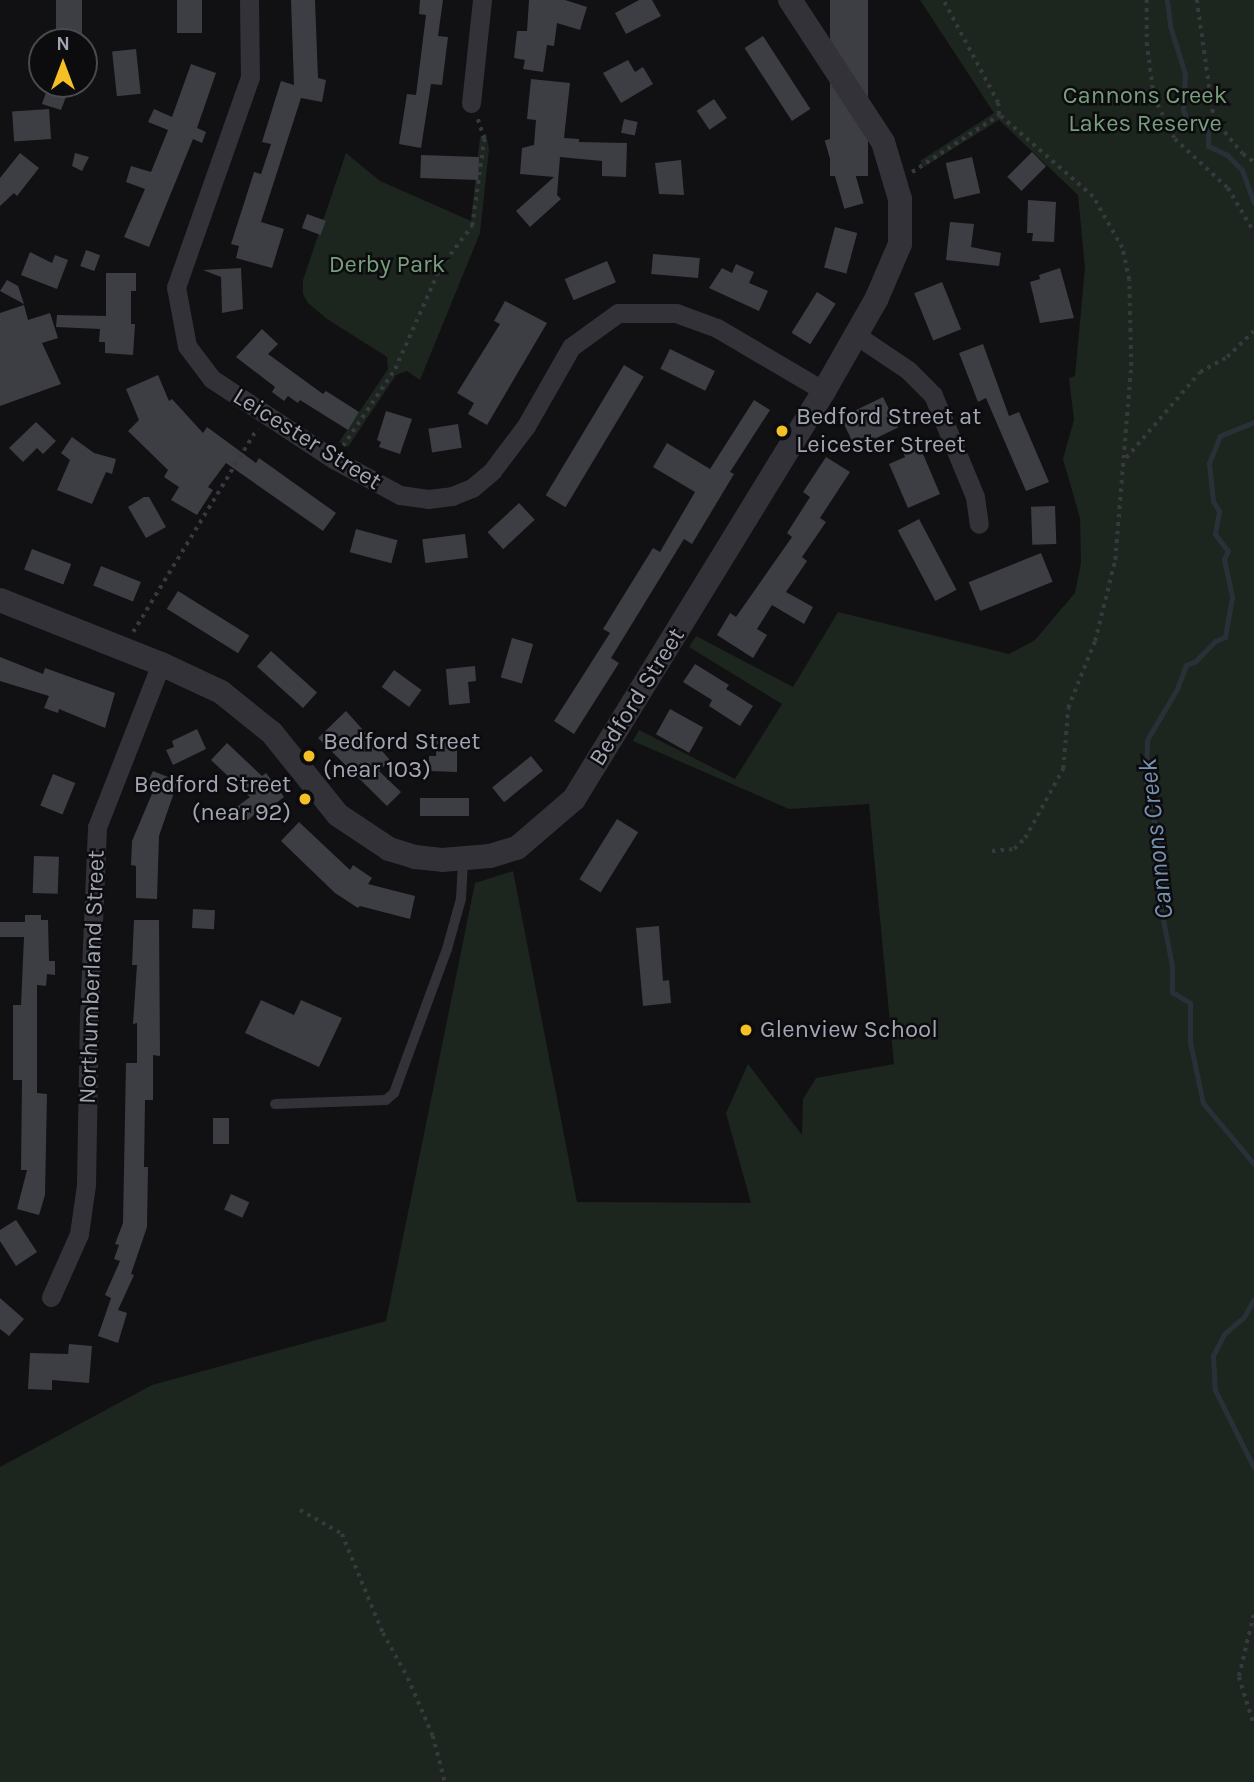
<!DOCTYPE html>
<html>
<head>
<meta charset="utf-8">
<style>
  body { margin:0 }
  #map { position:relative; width:1254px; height:1782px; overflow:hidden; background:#111113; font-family:Karla,sans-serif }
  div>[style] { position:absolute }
  .green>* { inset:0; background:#1d251f }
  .stream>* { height:5px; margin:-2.5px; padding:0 2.5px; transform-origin:2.5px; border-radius:2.5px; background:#293138 }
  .building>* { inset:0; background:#3d3e43; transform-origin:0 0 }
  .path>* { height:3.5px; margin-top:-1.75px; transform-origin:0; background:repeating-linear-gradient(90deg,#38393f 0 3.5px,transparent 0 8.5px) }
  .service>* { height:10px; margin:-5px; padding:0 5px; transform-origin:5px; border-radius:5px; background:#323238 }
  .minor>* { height:19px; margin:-9.5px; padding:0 9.5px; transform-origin:9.5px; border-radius:9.5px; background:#323238 }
  .tertiary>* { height:24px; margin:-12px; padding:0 12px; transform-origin:12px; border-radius:12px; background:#323238 }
  .dots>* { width:19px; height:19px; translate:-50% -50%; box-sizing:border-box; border:4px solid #0c0c0e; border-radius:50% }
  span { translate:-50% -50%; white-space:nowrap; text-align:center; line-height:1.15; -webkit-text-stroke:5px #0c0c0e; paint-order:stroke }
  .park-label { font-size:24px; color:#789f7d }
  .poi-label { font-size:24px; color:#a2a6b4 }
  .left { translate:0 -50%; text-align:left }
  .right { translate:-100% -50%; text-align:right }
  .street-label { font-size:24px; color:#a2a6b4 }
  .water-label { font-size:26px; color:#7791b0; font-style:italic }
  .north { position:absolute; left:28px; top:28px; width:70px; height:70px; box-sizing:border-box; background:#0c0c0e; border:2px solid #484a50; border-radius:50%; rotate:0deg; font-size:19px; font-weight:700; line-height:28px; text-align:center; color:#a2a6b4 }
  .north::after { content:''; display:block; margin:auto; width:24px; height:32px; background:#f5bf26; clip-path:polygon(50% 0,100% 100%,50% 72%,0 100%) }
</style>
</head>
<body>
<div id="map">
  <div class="green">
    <div style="clip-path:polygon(920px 0,1254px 0,1254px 1782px,0 1782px,0 1467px,152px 1385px,386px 1321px,475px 883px,513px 871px,577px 1202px,751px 1203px,726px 1113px,748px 1064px,802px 1135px,803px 1099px,816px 1078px,894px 1064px,869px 804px,789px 809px,633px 741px,639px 730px,735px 779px,782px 704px,689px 647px,696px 636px,793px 687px,838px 612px,1009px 654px,1035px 640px,1075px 593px,1081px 563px,1080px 518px,1063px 459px,1074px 420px,1069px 378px,1075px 376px,1085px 268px,1078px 195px,999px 120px,924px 167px,920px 161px,994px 113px)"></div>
    <div style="clip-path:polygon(486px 133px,489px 149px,480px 233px,420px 380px,407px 371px,396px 375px,348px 447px,339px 442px,388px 369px,387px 357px,327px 319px,308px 303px,303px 294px,303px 280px,346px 153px,380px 181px,471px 221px,480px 137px)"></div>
  </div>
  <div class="stream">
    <div style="left:1167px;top:0;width:26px;rotate:83deg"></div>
    <div style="left:1170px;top:26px;width:50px;rotate:72.6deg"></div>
    <div style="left:1185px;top:74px;width:36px;rotate:93deg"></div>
    <div style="left:1183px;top:110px;width:10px;rotate:66deg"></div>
    <div style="left:1187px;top:119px;width:22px;rotate:18deg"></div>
    <div style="left:1208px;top:126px;width:20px;rotate:90deg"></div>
    <div style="left:1208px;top:146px;width:21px;rotate:25deg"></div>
    <div style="left:1227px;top:155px;width:21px;rotate:45deg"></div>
    <div style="left:1242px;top:170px;width:35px;rotate:70deg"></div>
    <div style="left:1254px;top:422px;width:37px;rotate:158deg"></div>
    <div style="left:1220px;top:436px;width:29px;rotate:112deg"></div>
    <div style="left:1209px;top:463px;width:38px;rotate:84deg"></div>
    <div style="left:1213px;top:501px;width:12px;rotate:59deg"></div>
    <div style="left:1219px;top:511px;width:23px;rotate:100deg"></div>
    <div style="left:1215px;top:534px;width:21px;rotate:53deg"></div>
    <div style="left:1228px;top:551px;width:9px;rotate:117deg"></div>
    <div style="left:1224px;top:559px;width:39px;rotate:78deg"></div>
    <div style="left:1232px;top:597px;width:41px;rotate:99.9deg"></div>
    <div style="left:1225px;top:637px;width:11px;rotate:158deg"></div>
    <div style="left:1215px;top:641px;width:28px;rotate:134deg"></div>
    <div style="left:1196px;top:661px;width:11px;rotate:158deg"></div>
    <div style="left:1186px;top:665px;width:26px;rotate:111deg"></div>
    <div style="left:1177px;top:689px;width:59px;rotate:120.5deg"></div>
    <div style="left:1147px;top:740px;width:45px;rotate:91.3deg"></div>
    <div style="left:1146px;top:785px;width:57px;rotate:77.9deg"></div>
    <div style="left:1158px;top:841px;width:63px;rotate:88.2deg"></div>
    <div style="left:1160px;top:904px;width:63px;rotate:79deg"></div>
    <div style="left:1172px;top:966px;width:26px;rotate:90deg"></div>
    <div style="left:1172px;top:992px;width:21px;rotate:31deg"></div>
    <div style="left:1190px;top:1003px;width:39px;rotate:90deg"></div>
    <div style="left:1190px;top:1042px;width:62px;rotate:78deg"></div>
    <div style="left:1203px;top:1103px;width:80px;rotate:50.1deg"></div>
    <div style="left:1254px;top:1299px;width:21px;rotate:119deg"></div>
    <div style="left:1244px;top:1317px;width:26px;rotate:140deg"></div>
    <div style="left:1224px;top:1334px;width:25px;rotate:117deg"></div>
    <div style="left:1213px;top:1356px;width:34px;rotate:87deg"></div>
    <div style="left:1215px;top:1390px;width:87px;rotate:63.4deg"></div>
  </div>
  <div class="building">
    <div style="left:56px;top:0;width:26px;height:42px"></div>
    <div style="left:177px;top:0;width:25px;height:33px"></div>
    <div style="clip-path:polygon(291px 0,315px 0,318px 78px,326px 80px,322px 102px,301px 98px,261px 222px,284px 229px,272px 268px,236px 258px,239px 246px,231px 244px,254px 172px,261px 174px,271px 144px,262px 142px,281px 81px,294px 85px)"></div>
    <div style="clip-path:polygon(420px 0,443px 0,438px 36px,448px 37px,442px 85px,431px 84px,421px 148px,399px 144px,407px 94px,416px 95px,426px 15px,419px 14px)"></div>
    <div style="clip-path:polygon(529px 0,565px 0,587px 7px,580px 30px,557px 23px,554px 46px,547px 45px,543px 72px,523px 69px,525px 60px,514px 58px,517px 31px,527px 31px)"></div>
    <div style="clip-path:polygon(639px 0,652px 0,661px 16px,626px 34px,615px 13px)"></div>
    <div style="left:830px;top:0;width:38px;height:176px"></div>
    <div style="left:763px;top:36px;width:87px;height:22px;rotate:57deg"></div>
    <div style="left:136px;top:49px;width:45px;height:24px;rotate:84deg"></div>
    <div style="clip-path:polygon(628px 60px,635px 72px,643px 67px,653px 84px,621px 103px,603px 73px)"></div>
    <div style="clip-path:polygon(191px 64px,216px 73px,197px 128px,206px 132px,202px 143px,193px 139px,149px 247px,124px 237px,145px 189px,126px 182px,131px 166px,151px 172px,168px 130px,148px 122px,154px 109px,172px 117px)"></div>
    <div style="clip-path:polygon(531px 79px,570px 83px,564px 138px,579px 139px,579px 142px,627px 143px,626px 177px,602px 176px,602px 161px,560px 157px,557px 195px,561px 199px,530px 227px,516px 211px,554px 177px,520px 174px,522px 148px,534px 145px,536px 120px,527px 119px)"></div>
    <div style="clip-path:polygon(49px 84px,71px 84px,61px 110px,42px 104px)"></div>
    <div style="left:714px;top:99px;width:23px;height:21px;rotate:56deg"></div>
    <div style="left:49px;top:109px;width:30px;height:37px;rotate:86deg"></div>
    <div style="left:624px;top:119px;width:14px;height:14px;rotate:12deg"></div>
    <div style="left:844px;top:135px;width:71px;height:20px;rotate:74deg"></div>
    <div style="left:1032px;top:152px;width:20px;height:35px;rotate:45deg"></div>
    <div style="clip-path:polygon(20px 153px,39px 168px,17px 196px,14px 193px,0 206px,0 178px)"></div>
    <div style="clip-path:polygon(75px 153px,89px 157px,82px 171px,72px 166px)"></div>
    <div style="left:421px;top:155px;width:58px;height:23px;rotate:2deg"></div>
    <div style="left:972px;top:157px;width:37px;height:27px;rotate:77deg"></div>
    <div style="clip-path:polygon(681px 160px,684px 195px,659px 194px,655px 163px)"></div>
    <div style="clip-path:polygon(1028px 200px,1056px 202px,1054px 242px,1032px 241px,1033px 233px,1027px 233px)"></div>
    <div style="left:307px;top:214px;width:20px;height:15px;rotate:20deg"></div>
    <div style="clip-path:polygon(950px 222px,974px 224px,971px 247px,1001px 253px,999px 266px,946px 260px)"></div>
    <div style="left:835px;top:227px;width:23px;height:42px;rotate:15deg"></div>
    <div style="left:86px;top:250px;width:15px;height:17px;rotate:20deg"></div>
    <div style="clip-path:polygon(30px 252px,52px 263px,55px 255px,68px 260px,57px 289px,21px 275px)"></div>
    <div style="left:653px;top:254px;width:47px;height:20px;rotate:5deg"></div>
    <div style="left:607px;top:261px;width:23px;height:46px;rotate:67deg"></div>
    <div style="clip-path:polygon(736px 264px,754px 272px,749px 283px,768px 291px,759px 311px,709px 288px,722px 268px,732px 273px)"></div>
    <div style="clip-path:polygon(241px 268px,243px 309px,222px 313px,221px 277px,203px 270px)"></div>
    <div style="clip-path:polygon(1060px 268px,1074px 318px,1040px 323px,1030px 282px,1040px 279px,1039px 275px)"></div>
    <div style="clip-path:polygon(106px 273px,136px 273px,136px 291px,131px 291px,131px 324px,135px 324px,133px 355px,105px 353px,105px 342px,99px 342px,100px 329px,56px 327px,57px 315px,106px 316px)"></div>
    <div style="clip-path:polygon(7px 280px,18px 286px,24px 304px,0 291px)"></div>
    <div style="left:942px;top:282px;width:51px;height:30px;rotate:68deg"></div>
    <div style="left:817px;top:292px;width:22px;height:48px;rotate:32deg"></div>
    <div style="clip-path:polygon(505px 301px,547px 323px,487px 425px,468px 414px,474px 403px,457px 393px,500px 324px,494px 321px)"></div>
    <div style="clip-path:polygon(24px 305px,28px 320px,50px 313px,58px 338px,42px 343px,61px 384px,0 406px,0 313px)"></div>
    <div style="clip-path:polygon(262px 329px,278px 344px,268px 354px,323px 394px,326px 391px,359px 412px,348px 430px,300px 400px,298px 403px,288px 396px,284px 401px,272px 392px,275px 387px,236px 357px)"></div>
    <div style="clip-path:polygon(983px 344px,1009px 416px,1019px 412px,1049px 482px,1026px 491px,986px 398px,978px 402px,959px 353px)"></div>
    <div style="left:670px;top:349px;width:50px;height:22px;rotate:26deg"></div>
    <div style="left:624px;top:365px;width:23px;height:152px;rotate:31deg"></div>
    <div style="clip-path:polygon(158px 375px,169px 401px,172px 399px,203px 433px,207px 427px,256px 463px,259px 458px,336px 513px,323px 531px,226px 463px,208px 487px,213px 490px,197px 515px,171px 500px,179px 487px,164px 477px,168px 470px,128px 431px,139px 420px,126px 389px)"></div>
    <div style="left:883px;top:397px;width:34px;height:47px;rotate:64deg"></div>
    <div style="clip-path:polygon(754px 400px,770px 410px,730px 472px,734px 474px,692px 544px,684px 539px,611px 658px,619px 663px,574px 734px,554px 721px,610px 633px,603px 629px,653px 548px,660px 552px,695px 492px,653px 467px,667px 443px,710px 469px)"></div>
    <div style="clip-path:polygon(386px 411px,412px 419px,400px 454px,379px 447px,381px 442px,377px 440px)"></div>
    <div style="clip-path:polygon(36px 422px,56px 441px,43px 454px,37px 448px,23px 462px,9px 448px)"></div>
    <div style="left:458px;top:424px;width:24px;height:30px;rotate:81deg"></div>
    <div style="clip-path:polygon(72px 437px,94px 453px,116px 459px,112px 474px,106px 472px,92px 504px,57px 490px,70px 460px,61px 453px)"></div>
    <div style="clip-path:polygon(917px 440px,940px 494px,908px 508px,889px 464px,905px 457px,901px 447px)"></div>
    <div style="clip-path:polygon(826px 457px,850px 472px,820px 518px,826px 522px,802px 557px,807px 561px,786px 592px,813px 607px,804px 624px,772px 605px,757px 629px,767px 635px,753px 658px,717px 635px,730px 613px,736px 617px,792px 537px,787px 533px,810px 497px,803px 492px)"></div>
    <div style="clip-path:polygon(144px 497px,149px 497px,166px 527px,146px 538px,128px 507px)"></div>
    <div style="left:519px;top:503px;width:23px;height:43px;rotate:47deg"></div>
    <div style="left:1055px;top:506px;width:38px;height:24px;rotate:88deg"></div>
    <div style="left:919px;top:519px;width:80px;height:24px;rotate:62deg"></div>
    <div style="left:356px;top:529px;width:43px;height:24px;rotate:15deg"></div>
    <div style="left:465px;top:534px;width:24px;height:43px;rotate:83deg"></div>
    <div style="left:32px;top:549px;width:42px;height:22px;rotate:21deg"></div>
    <div style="left:1041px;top:553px;width:31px;height:78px;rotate:68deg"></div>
    <div style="left:101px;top:566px;width:43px;height:21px;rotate:22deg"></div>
    <div style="left:178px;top:591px;width:84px;height:21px;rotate:32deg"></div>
    <div style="left:512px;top:638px;width:22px;height:41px;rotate:16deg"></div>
    <div style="left:271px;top:651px;width:62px;height:21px;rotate:42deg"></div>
    <div style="clip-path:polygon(0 657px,43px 674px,45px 668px,115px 693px,105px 728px,59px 709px,58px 713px,44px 708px,49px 696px,0 681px)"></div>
    <div style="clip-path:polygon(695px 664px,729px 685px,726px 689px,753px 706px,740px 726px,709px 706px,712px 700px,683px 682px)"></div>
    <div style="clip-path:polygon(475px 666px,476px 681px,468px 682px,470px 703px,449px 705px,446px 669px)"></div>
    <div style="left:394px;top:670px;width:34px;height:21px;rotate:36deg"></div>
    <div style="left:670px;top:709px;width:38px;height:29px;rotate:29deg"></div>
    <div style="clip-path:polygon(346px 711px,390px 760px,379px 771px,401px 792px,387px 806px,318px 738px)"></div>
    <div style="clip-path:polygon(197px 729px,206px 749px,173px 765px,166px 750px,174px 747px,172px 741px)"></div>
    <div style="clip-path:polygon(437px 735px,457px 736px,457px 772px,429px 771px,429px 756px,436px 756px)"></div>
    <div style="clip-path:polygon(227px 743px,262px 776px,266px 773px,284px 797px,257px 818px,254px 815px,244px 823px,234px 809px,250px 797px,211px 760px)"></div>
    <div style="left:531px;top:756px;width:19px;height:50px;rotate:51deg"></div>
    <div style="clip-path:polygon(153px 771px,178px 781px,159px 836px,157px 899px,136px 898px,136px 866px,131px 865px,132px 841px,154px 789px,146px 786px)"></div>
    <div style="left:53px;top:774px;width:24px;height:34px;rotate:22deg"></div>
    <div style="left:420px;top:798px;width:49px;height:18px"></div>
    <div style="left:617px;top:819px;width:25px;height:71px;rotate:32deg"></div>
    <div style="clip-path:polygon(299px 822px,350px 870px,353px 865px,372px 878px,368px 884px,415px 896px,410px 919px,360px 906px,358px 908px,335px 893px,281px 841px)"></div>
    <div style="left:34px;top:856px;width:25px;height:37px;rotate:2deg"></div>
    <div style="left:193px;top:909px;width:22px;height:19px;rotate:3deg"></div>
    <div style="clip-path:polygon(25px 915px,41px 915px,41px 920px,48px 920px,49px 961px,55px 961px,55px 975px,47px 974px,46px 986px,37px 985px,37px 1093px,47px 1094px,45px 1195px,39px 1215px,17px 1209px,27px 1170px,21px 1170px,22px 1080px,13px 1080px,13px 1005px,21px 1005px,24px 937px,0 937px,0 922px,25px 922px)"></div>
    <div style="clip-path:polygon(134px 920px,159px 920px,160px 1056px,153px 1055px,153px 1100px,145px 1100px,144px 1167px,148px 1167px,147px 1227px,131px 1274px,134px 1275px,118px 1310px,127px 1313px,118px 1343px,98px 1336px,111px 1298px,105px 1295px,120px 1261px,114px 1259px,119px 1245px,115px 1244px,123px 1223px,126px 1063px,137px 1063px,137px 1023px,133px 1024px,137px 965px,132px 965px)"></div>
    <div style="clip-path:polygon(659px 926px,663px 981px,669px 980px,671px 1003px,643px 1006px,636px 928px)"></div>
    <div style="clip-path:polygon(261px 1000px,294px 1015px,301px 1000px,342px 1018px,319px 1067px,245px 1033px)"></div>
    <div style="left:229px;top:1118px;width:26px;height:16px;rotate:90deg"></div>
    <div style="left:231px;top:1194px;width:20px;height:17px;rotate:24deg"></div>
    <div style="clip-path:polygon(16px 1220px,37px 1252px,16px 1266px,0 1241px,0 1230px)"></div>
    <div style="clip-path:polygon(0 1298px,24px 1319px,9px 1336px,0 1329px)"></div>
    <div style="clip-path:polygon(69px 1344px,92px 1346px,89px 1383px,52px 1380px,52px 1390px,28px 1389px,30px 1353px,68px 1354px)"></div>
  </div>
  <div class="path">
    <div style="left:1147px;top:0;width:43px;rotate:90deg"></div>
    <div style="left:1147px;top:43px;width:54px;rotate:82.6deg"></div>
    <div style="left:1154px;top:97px;width:47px;rotate:63.4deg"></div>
    <div style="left:1175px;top:139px;width:72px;rotate:42.8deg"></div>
    <div style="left:1228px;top:188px;width:51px;rotate:59.4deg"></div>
    <div style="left:1197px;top:0;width:120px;rotate:81.9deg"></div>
    <div style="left:1214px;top:119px;width:45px;rotate:50.4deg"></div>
    <div style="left:1243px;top:154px;width:14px;rotate:36deg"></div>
    <div style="left:912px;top:172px;width:104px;rotate:-33.2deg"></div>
    <div style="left:999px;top:115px;width:12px;rotate:-95deg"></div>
    <div style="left:998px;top:103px;width:117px;rotate:-118.1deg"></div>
    <div style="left:343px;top:446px;width:93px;rotate:-56deg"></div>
    <div style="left:395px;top:369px;width:111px;rotate:-66deg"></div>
    <div style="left:440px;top:268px;width:53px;rotate:-52.7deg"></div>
    <div style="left:472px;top:226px;width:88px;rotate:-82.1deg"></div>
    <div style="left:484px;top:139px;width:22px;rotate:-108deg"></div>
    <div style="left:1126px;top:458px;width:113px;rotate:-49.3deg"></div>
    <div style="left:1200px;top:372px;width:31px;rotate:-29deg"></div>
    <div style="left:1227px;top:357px;width:37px;rotate:-44deg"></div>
    <div style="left:133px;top:632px;width:238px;rotate:-58.6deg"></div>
    <div style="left:992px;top:851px;width:22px;rotate:-5deg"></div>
    <div style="left:1014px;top:849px;width:16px;rotate:-45deg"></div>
    <div style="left:1025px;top:838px;width:79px;rotate:-61.2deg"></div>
    <div style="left:1063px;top:769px;width:61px;rotate:-85.3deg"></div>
    <div style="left:1068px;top:708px;width:72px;rotate:-68.1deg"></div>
    <div style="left:1095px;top:641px;width:83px;rotate:-76.1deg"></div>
    <div style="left:1115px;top:560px;width:195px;rotate:-85.3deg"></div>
    <div style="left:1131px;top:366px;width:86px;rotate:-91.3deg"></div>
    <div style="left:1129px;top:280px;width:33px;rotate:-102deg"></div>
    <div style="left:1122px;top:248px;width:59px;rotate:-119.6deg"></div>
    <div style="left:1093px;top:197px;width:125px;rotate:-138.9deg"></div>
    <div style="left:300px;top:1510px;width:48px;rotate:29.7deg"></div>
    <div style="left:342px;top:1534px;width:107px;rotate:67.5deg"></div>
    <div style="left:383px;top:1633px;width:51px;rotate:60.9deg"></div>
    <div style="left:408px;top:1678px;width:63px;rotate:66.7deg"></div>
    <div style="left:433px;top:1736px;width:48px;rotate:75.4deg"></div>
    <div style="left:1254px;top:1615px;width:64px;rotate:103.6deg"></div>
    <div style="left:1239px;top:1677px;width:50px;rotate:72.6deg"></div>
  </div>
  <div class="service">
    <div style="left:275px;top:1104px;width:111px;rotate:-2.1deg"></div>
    <div style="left:386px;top:1100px;width:11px;rotate:-41deg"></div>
    <div style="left:394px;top:1093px;width:153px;rotate:-69.8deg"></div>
    <div style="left:447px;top:949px;width:52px;rotate:-74.4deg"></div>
    <div style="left:461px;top:899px;width:39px;rotate:-87deg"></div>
  </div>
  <div class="minor">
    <div style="left:249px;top:0;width:77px;rotate:89.3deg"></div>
    <div style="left:250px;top:77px;width:223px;rotate:109.4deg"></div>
    <div style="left:176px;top:287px;width:60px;rotate:79.4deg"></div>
    <div style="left:187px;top:346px;width:41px;rotate:52.9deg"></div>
    <div style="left:212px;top:379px;width:147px;rotate:33.4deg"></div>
    <div style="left:335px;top:460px;width:74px;rotate:28.3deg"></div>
    <div style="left:400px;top:495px;width:28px;rotate:8deg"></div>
    <div style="left:428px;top:499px;width:24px;rotate:-7deg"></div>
    <div style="left:452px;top:496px;width:22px;rotate:-22deg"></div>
    <div style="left:472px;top:488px;width:26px;rotate:-40deg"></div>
    <div style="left:492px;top:471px;width:56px;rotate:-52.9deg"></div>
    <div style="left:526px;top:426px;width:91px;rotate:-60.3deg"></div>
    <div style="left:571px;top:347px;width:58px;rotate:-35.9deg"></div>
    <div style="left:618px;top:313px;width:58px"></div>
    <div style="left:676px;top:313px;width:44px;rotate:20.1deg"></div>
    <div style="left:717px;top:328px;width:124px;rotate:30.5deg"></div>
    <div style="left:471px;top:103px;width:104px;rotate:-83.9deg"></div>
    <div style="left:856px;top:335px;width:63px;rotate:33.9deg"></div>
    <div style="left:908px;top:370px;width:35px;rotate:45deg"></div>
    <div style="left:933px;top:395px;width:110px;rotate:67.6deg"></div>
    <div style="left:975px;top:497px;width:27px;rotate:82deg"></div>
    <div style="left:51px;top:1297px;width:69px;rotate:-66deg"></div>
    <div style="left:79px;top:1234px;width:49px;rotate:-81.9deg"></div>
    <div style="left:86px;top:1185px;width:167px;rotate:-89deg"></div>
    <div style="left:89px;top:1018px;width:191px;rotate:-87.6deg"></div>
    <div style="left:97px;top:827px;width:175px;rotate:-68.6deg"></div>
  </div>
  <div class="tertiary">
    <div style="left:0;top:600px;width:173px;rotate:21.7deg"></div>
    <div style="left:161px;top:664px;width:66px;rotate:25deg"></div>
    <div style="left:221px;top:692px;width:65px;rotate:38.8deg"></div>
    <div style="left:272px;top:733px;width:105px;rotate:51.2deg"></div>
    <div style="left:338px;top:815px;width:61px;rotate:33.7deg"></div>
    <div style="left:389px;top:849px;width:27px;rotate:17deg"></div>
    <div style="left:415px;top:857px;width:27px;rotate:6deg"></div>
    <div style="left:442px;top:860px;width:48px;rotate:-4.8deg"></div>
    <div style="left:490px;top:856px;width:28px;rotate:-17deg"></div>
    <div style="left:517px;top:848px;width:75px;rotate:-40.7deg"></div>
    <div style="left:574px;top:799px;width:479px;rotate:-58.5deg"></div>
    <div style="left:824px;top:391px;width:105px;rotate:-60.3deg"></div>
    <div style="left:876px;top:300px;width:61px;rotate:-66.8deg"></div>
    <div style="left:900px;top:244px;width:45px;rotate:-90deg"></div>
    <div style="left:900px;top:199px;width:59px;rotate:-106.6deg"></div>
    <div style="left:883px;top:142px;width:170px;rotate:-123.2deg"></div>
  </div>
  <div class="dots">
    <div style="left:782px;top:431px;background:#f5bf26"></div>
    <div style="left:309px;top:756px;background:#f5bf26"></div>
    <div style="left:305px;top:799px;background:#f5bf26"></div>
    <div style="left:746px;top:1030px;background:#f5bf26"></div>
  </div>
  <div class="park-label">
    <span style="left:1145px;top:110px">Cannons Creek<br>Lakes Reserve</span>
    <span style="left:387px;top:265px">Derby Park</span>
  </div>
  <div class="poi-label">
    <span class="left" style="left:796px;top:431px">Bedford Street at<br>Leicester Street</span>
    <span class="left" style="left:323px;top:756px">Bedford Street<br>(near 103)</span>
    <span class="right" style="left:291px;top:799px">Bedford Street<br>(near 92)</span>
    <span class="left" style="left:760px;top:1030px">Glenview School</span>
  </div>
  <div class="street-label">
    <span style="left:307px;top:439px;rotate:32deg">Leicester Street</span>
    <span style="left:637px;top:697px;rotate:-58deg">Bedford Street</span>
    <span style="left:92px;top:977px;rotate:-88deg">Northumberland Street</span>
  </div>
  <div class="water-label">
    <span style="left:1156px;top:839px;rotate:-96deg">Cannons Creek</span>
  </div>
  <div class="north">N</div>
</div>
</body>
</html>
